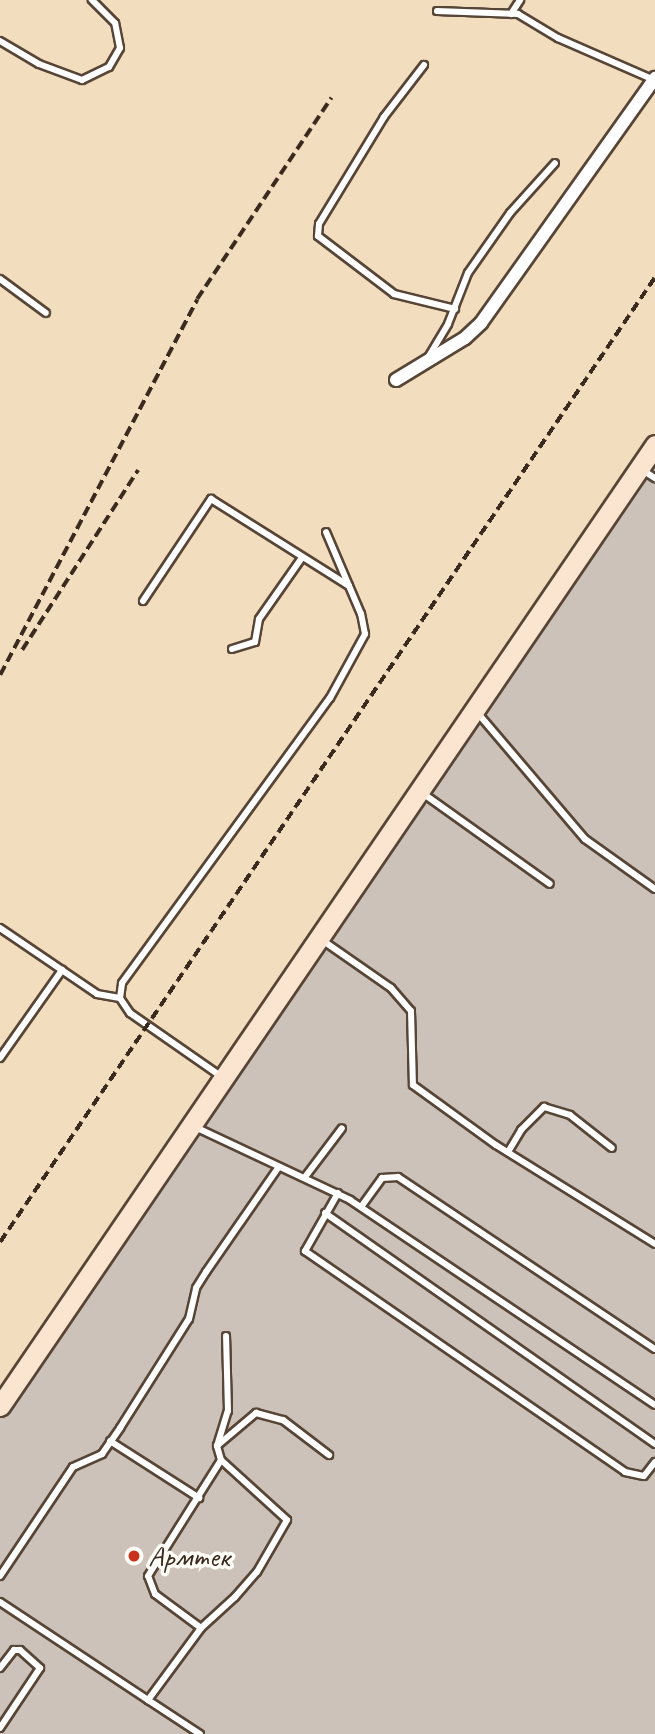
<!DOCTYPE html>
<html>
<head>
<meta charset="utf-8">
<style>
  body { margin:0 }
  #map { position:relative; width:655px; height:1734px; overflow:hidden; background:#f3ddbf; font-family:Caveat,sans-serif }
  div>[style] { position:absolute }
  .industrial>* { inset:0; background:#ccc2b9 }
  .roads { filter:drop-shadow(2px 0 #574536) drop-shadow(-2px 0 #574536) drop-shadow(0 2px #574536) drop-shadow(0 -2px #574536) }
  .lane>* { height:6px; margin:-3px; padding:0 3px; transform-origin:3px; border-radius:3px; background:#fff }
  .street>* { height:12px; margin:-6px; padding:0 6px; transform-origin:6px; border-radius:6px; background:#fff }
  .secondary>* { height:19px; margin:-9.5px; padding:0 9.5px; transform-origin:9.5px; border-radius:9.5px; background:#fce5d0 }
  .rail>* { height:3.5px; margin-top:-1.75px; transform-origin:0; background:repeating-linear-gradient(90deg,#3b2a1e 0 10px,transparent 0 15px) }
  .dots>* { width:19px; height:19px; translate:-50% -50%; box-sizing:border-box; border:4px solid #fdfcf7; border-radius:50% }
  span { translate:-50% -50%; white-space:nowrap; text-align:center; line-height:1.15; -webkit-text-stroke:7px #fdfcf7; paint-order:stroke }
  .poi-label { font-size:30px; color:#3b2a1e }
  .left { translate:0 -50%; text-align:left }
</style>
</head>
<body>
<div id="map">
  <div class="industrial">
    <div style="clip-path:polygon(655px 444px,655px 1734px,0 1734px,0 1405px)"></div>
  </div>
  <div class="roads">
    <div class="lane">
      <div style="left:437px;top:11px;width:81px;rotate:2.1deg"></div>
      <div style="left:518px;top:14px;width:47px;rotate:31deg"></div>
      <div style="left:558px;top:38px;width:105px;rotate:23.6deg"></div>
      <div style="left:511px;top:14px;width:17px;rotate:-57deg"></div>
      <div style="left:0;top:41px;width:45px;rotate:30.5deg"></div>
      <div style="left:39px;top:64px;width:46px;rotate:20.4deg"></div>
      <div style="left:82px;top:80px;width:30px;rotate:-26deg"></div>
      <div style="left:109px;top:67px;width:22px;rotate:-60deg"></div>
      <div style="left:120px;top:48px;width:25px;rotate:-101deg"></div>
      <div style="left:115px;top:23px;width:33px;rotate:-135deg"></div>
      <div style="left:424px;top:65px;width:66px;rotate:127.6deg"></div>
      <div style="left:384px;top:117px;width:125px;rotate:121.3deg"></div>
      <div style="left:319px;top:224px;width:12px;rotate:95deg"></div>
      <div style="left:318px;top:236px;width:96px;rotate:37.3deg"></div>
      <div style="left:394px;top:294px;width:63px;rotate:13.8deg"></div>
      <div style="left:0;top:279px;width:57px;rotate:36.5deg"></div>
      <div style="left:429px;top:356px;width:37px;rotate:-59deg"></div>
      <div style="left:448px;top:324px;width:55px;rotate:-68.6deg"></div>
      <div style="left:468px;top:273px;width:73px;rotate:-55deg"></div>
      <div style="left:510px;top:213px;width:67px;rotate:-48deg"></div>
      <div style="left:641px;top:469px;width:17px;rotate:33deg"></div>
      <div style="left:143px;top:601px;width:123px;rotate:-56.3deg"></div>
      <div style="left:211px;top:499px;width:163px;rotate:32.2deg"></div>
      <div style="left:232px;top:649px;width:24px;rotate:-17deg"></div>
      <div style="left:255px;top:642px;width:23px;rotate:-80deg"></div>
      <div style="left:259px;top:619px;width:73px;rotate:-55deg"></div>
      <div style="left:476px;top:711px;width:168px;rotate:49.6deg"></div>
      <div style="left:585px;top:839px;width:86px;rotate:35.5deg"></div>
      <div style="left:421px;top:792px;width:158px;rotate:35.5deg"></div>
      <div style="left:0;top:928px;width:117px;rotate:34.2deg"></div>
      <div style="left:97px;top:994px;width:23px;rotate:10deg"></div>
      <div style="left:322px;top:940px;width:84px;rotate:34.8deg"></div>
      <div style="left:391px;top:988px;width:30px;rotate:49deg"></div>
      <div style="left:411px;top:1011px;width:74px;rotate:88.5deg"></div>
      <div style="left:413px;top:1085px;width:102px;rotate:35.9deg"></div>
      <div style="left:496px;top:1145px;width:187px;rotate:31.9deg"></div>
      <div style="left:0;top:1058px;width:108px;rotate:-54.8deg"></div>
      <div style="left:222px;top:1077px;width:112px;rotate:-145.2deg"></div>
      <div style="left:130px;top:1013px;width:18px;rotate:-124deg"></div>
      <div style="left:120px;top:998px;width:15px;rotate:-82deg"></div>
      <div style="left:122px;top:983px;width:353px;rotate:-53.9deg"></div>
      <div style="left:330px;top:698px;width:73px;rotate:-61.3deg"></div>
      <div style="left:365px;top:634px;width:20px;rotate:-101deg"></div>
      <div style="left:361px;top:614px;width:89px;rotate:-113.1deg"></div>
      <div style="left:193px;top:1126px;width:174px;rotate:25.2deg"></div>
      <div style="left:350px;top:1200px;width:367px;rotate:33.9deg"></div>
      <div style="left:508px;top:1152px;width:26px;rotate:-59deg"></div>
      <div style="left:521px;top:1130px;width:33px;rotate:-45deg"></div>
      <div style="left:544px;top:1107px;width:27px;rotate:17deg"></div>
      <div style="left:570px;top:1115px;width:53px;rotate:38.2deg"></div>
      <div style="left:305px;top:1177px;width:61px;rotate:-52.9deg"></div>
      <div style="left:338px;top:1193px;width:67px;rotate:119.6deg"></div>
      <div style="left:305px;top:1251px;width:389px;rotate:34.6deg"></div>
      <div style="left:625px;top:1472px;width:19px;rotate:12deg"></div>
      <div style="left:644px;top:1476px;width:18px;rotate:-52deg"></div>
      <div style="left:361px;top:1207px;width:36px;rotate:-54deg"></div>
      <div style="left:382px;top:1178px;width:16px;rotate:-4deg"></div>
      <div style="left:398px;top:1177px;width:309px;rotate:33.8deg"></div>
      <div style="left:325px;top:1213px;width:403px;rotate:35deg"></div>
      <div style="left:110px;top:1441px;width:106px;rotate:32.6deg"></div>
      <div style="left:218px;top:1445px;width:50px;rotate:-40.1deg"></div>
      <div style="left:256px;top:1413px;width:28px;rotate:15deg"></div>
      <div style="left:283px;top:1420px;width:58px;rotate:37.3deg"></div>
      <div style="left:0;top:1576px;width:131px;rotate:-56.2deg"></div>
      <div style="left:73px;top:1467px;width:32px;rotate:-24deg"></div>
      <div style="left:102px;top:1454px;width:32px;rotate:-55deg"></div>
      <div style="left:120px;top:1428px;width:129px;rotate:-57.7deg"></div>
      <div style="left:189px;top:1319px;width:32px;rotate:-77deg"></div>
      <div style="left:196px;top:1288px;width:19px;rotate:-58deg"></div>
      <div style="left:206px;top:1272px;width:126px;rotate:-55.3deg"></div>
      <div style="left:0;top:1602px;width:178px;rotate:33.5deg"></div>
      <div style="left:148px;top:1700px;width:89px;rotate:-53.6deg"></div>
      <div style="left:201px;top:1628px;width:46px;rotate:-42.4deg"></div>
      <div style="left:235px;top:1597px;width:33px;rotate:-49deg"></div>
      <div style="left:257px;top:1572px;width:60px;rotate:-60deg"></div>
      <div style="left:287px;top:1520px;width:89px;rotate:-137.7deg"></div>
      <div style="left:221px;top:1460px;width:15px;rotate:-106deg"></div>
      <div style="left:217px;top:1446px;width:37px;rotate:-73deg"></div>
      <div style="left:228px;top:1411px;width:75px;rotate:-91.5deg"></div>
      <div style="left:201px;top:1628px;width:57px;rotate:-143.5deg"></div>
      <div style="left:155px;top:1594px;width:19px;rotate:-111deg"></div>
      <div style="left:148px;top:1576px;width:137px;rotate:-57.8deg"></div>
      <div style="left:0;top:1668px;width:23px;rotate:-52deg"></div>
      <div style="left:14px;top:1650px;width:6px"></div>
      <div style="left:20px;top:1650px;width:27px;rotate:42deg"></div>
      <div style="left:40px;top:1668px;width:72px;rotate:123.7deg"></div>
      <div style="left:148px;top:1700px;width:62px;rotate:33.2deg"></div>
    </div>
    <div class="street">
      <div style="left:396px;top:380px;width:81px;rotate:-31.3deg"></div>
      <div style="left:465px;top:338px;width:22px;rotate:-43deg"></div>
      <div style="left:481px;top:323px;width:301px;rotate:-54.6deg"></div>
    </div>
    <div class="secondary">
      <div style="left:0;top:1406px;width:1163px;rotate:-55.72deg"></div>
    </div>
  </div>
  <div class="rail">
    <div style="left:22px;top:650px;width:214px;rotate:-57.2deg"></div>
    <div style="left:0;top:675px;width:424px;rotate:-62.3deg"></div>
    <div style="left:197px;top:299px;width:242px;rotate:-56.3deg"></div>
    <div style="left:0;top:1242px;width:1166px;rotate:-55.83deg"></div>
  </div>
  <div class="dots">
    <div style="left:134px;top:1556px;background:#c8321e"></div>
  </div>
  <div class="poi-label">
    <span class="left" style="left:148px;top:1556px">Армтек</span>
  </div>
</div>
</body>
</html>
